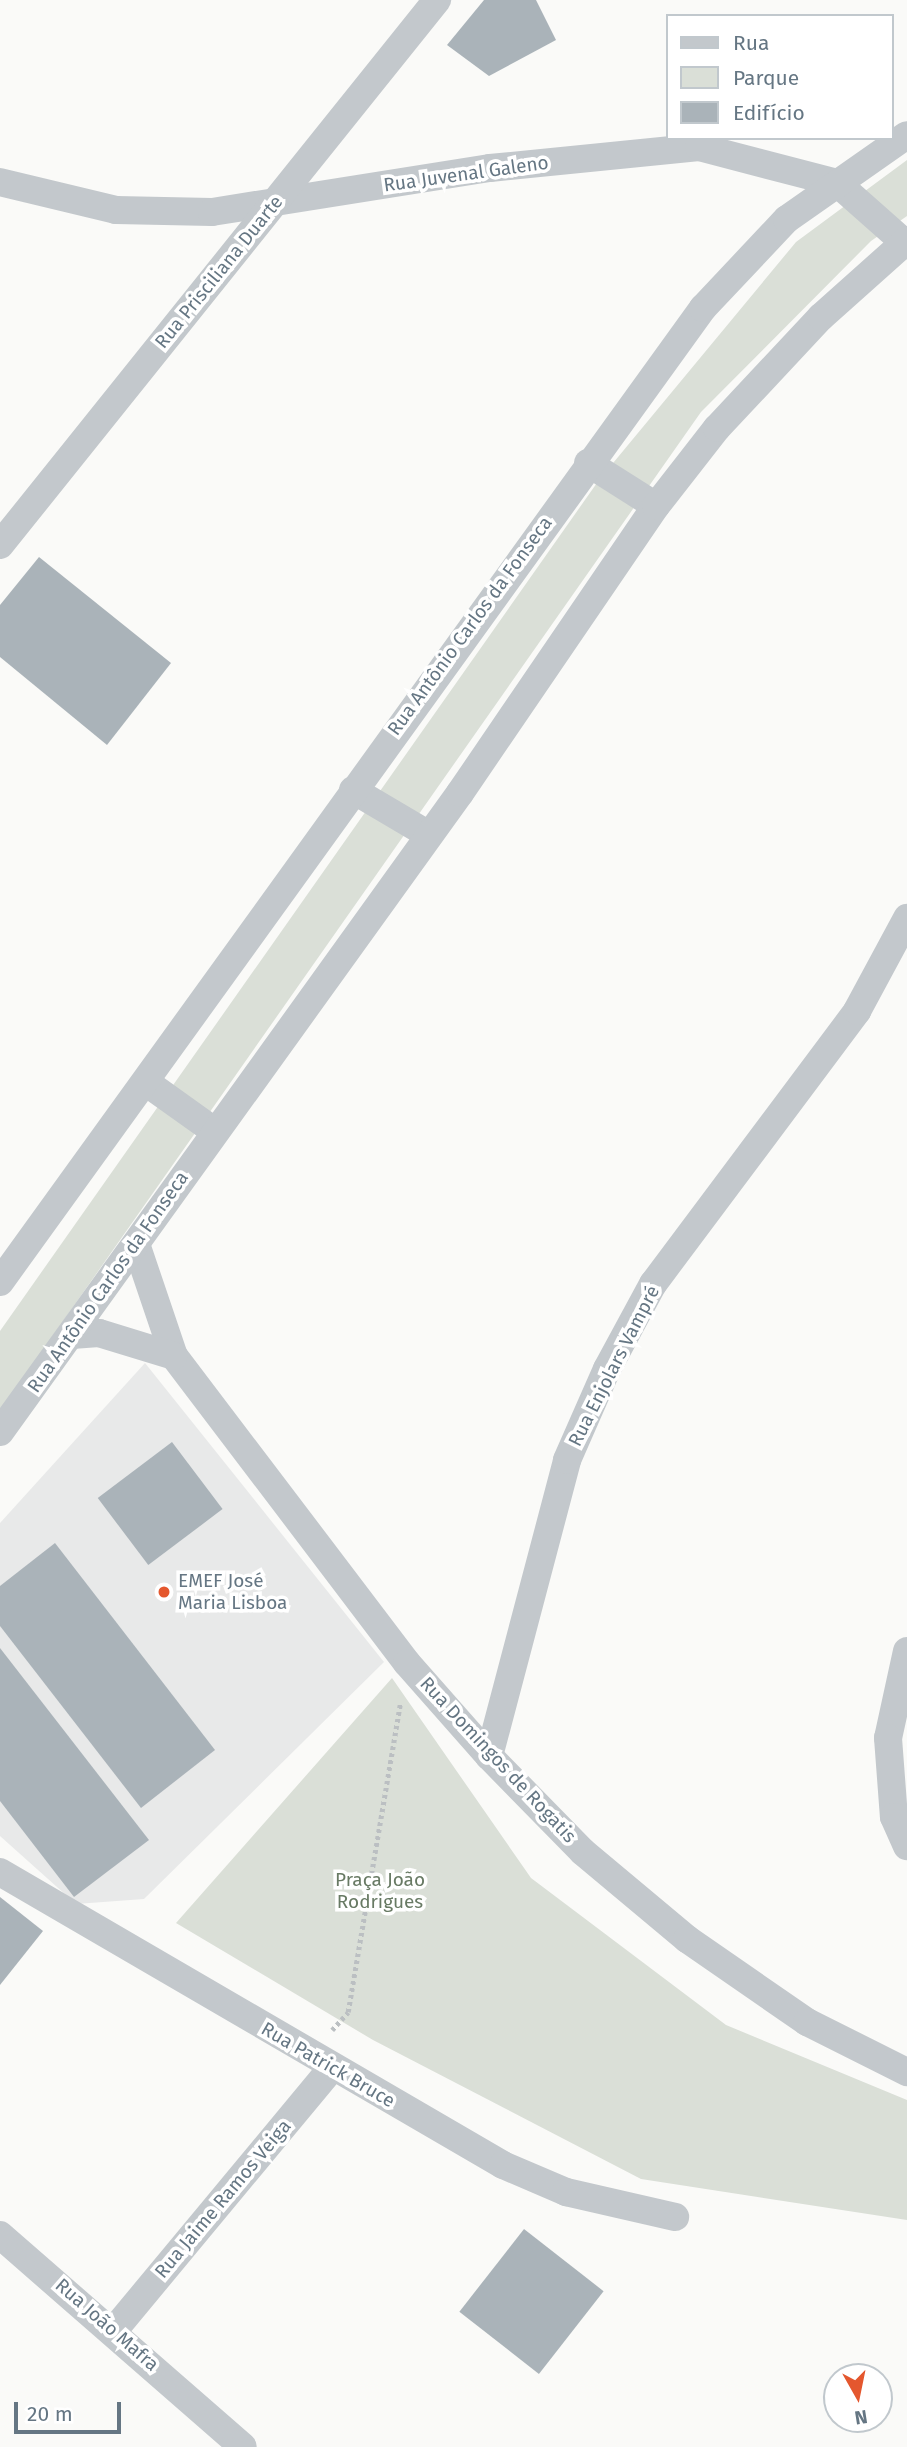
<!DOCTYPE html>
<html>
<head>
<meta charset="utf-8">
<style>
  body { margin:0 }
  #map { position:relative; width:907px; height:2447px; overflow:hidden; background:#fafaf8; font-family:"Fira Sans",sans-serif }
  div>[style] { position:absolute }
  .built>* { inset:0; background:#e8e9e9 }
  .green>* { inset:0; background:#dadfd7 }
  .building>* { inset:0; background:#aab3b9; transform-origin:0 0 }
  .path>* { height:4.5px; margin-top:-2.25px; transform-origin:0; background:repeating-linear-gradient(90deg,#bbbfc2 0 3.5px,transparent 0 7px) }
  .street>* { height:28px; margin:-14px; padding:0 14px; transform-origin:14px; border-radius:14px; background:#c3c8cc }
  .dots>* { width:19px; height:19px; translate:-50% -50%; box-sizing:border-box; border:4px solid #fff; border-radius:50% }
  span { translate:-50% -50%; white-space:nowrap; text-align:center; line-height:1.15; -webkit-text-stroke:7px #fff; paint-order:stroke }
  .street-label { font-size:19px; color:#657683 }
  .poi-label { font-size:19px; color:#657683 }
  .left { translate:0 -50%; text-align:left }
  .park-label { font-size:19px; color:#687a64 }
  .legend { position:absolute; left:666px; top:14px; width:228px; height:126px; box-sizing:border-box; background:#fff; border:2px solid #c1c8cd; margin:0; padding:9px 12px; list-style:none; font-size:21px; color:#657683 }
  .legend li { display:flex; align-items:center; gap:14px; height:35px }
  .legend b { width:35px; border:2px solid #c1c8cd }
  .north { position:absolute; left:823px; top:2363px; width:70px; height:70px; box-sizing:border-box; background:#fff; border:2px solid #c1c8cd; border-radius:50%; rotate:171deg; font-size:19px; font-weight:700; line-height:28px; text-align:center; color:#657683 }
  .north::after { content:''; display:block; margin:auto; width:24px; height:32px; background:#e4572e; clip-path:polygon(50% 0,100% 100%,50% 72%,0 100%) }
  .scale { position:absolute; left:14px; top:2402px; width:107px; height:32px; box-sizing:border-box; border:4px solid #657683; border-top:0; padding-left:9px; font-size:21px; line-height:24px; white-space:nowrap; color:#657683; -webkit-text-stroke:5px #fff; paint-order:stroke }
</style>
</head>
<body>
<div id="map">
  <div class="built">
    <div style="clip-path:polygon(145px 1363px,384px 1662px,144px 1899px,76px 1904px,0 1836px,0 1523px)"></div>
  </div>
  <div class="green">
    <div style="clip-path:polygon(907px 160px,907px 216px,871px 241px,701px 412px,0 1411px,0 1331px,599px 480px,796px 242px)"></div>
    <div style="clip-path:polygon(392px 1678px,531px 1878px,726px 2025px,907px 2100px,907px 2220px,641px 2179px,373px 2040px,176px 1923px)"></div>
  </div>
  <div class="building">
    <div style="clip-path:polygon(484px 0,536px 0,556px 40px,489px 76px,447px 45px)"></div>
    <div style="clip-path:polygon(39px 557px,171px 663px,107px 745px,0 657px,0 605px)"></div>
    <div style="left:172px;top:1442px;width:84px;height:93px;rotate:53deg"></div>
    <div style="clip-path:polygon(55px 1543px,215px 1750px,141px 1808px,0 1626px,0 1586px)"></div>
    <div style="clip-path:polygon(0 1648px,149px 1840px,74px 1897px,0 1801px)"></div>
    <div style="clip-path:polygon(0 1897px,43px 1931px,0 1985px)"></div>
    <div style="left:524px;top:2229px;width:101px;height:105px;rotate:38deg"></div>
  </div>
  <div class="path">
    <div style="left:332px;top:2030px;width:24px;rotate:-48deg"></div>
    <div style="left:348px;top:2012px;width:313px;rotate:-80.4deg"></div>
  </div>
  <div class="street">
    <div style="left:0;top:182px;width:119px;rotate:13.6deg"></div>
    <div style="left:116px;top:210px;width:96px;rotate:1.2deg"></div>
    <div style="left:212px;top:212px;width:281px;rotate:-9deg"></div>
    <div style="left:490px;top:168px;width:210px;rotate:-5.7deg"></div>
    <div style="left:699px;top:147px;width:143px;rotate:14.6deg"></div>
    <div style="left:837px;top:183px;width:94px;rotate:41.5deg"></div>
    <div style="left:588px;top:463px;width:80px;rotate:32.3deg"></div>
    <div style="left:0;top:545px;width:699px;rotate:-51.28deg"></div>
    <div style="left:353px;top:790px;width:88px;rotate:30.6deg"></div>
    <div style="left:147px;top:1083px;width:82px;rotate:35.6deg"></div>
    <div style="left:136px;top:1244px;width:118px;rotate:71.3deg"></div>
    <div style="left:174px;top:1356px;width:385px;rotate:52.8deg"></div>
    <div style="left:407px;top:1663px;width:124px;rotate:48.6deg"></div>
    <div style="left:489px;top:1756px;width:134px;rotate:45.6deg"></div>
    <div style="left:583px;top:1852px;width:136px;rotate:39.9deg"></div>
    <div style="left:687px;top:1939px;width:146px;rotate:34.7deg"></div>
    <div style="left:807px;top:2022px;width:112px;rotate:26.6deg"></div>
    <div style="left:0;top:1282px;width:1201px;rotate:-54.18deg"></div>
    <div style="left:703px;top:308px;width:122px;rotate:-46.7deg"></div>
    <div style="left:787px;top:219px;width:146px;rotate:-35deg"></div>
    <div style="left:72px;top:1335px;width:27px;rotate:-4deg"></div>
    <div style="left:99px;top:1333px;width:78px;rotate:17deg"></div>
    <div style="left:0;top:1432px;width:787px;rotate:-54.25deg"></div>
    <div style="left:460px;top:793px;width:348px;rotate:-55.7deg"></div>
    <div style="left:656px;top:506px;width:99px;rotate:-52deg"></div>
    <div style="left:717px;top:428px;width:152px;rotate:-46.9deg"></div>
    <div style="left:821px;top:317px;width:115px;rotate:-41.8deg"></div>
    <div style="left:907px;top:1651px;width:89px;rotate:102.3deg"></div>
    <div style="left:888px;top:1738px;width:79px;rotate:85.7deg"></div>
    <div style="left:894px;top:1817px;width:32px;rotate:66deg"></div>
    <div style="left:489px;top:1756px;width:306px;rotate:-75.2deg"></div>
    <div style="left:567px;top:1460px;width:99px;rotate:-66.3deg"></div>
    <div style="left:607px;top:1369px;width:97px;rotate:-61.6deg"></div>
    <div style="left:653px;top:1284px;width:341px;rotate:-53.2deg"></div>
    <div style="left:857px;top:1011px;width:106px;rotate:-61.7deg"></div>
    <div style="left:0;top:1872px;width:582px;rotate:30.22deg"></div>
    <div style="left:503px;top:2165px;width:69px;rotate:23.2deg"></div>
    <div style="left:566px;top:2192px;width:112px;rotate:12.9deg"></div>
    <div style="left:0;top:2235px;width:322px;rotate:41.1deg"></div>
    <div style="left:115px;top:2329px;width:338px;rotate:-50.3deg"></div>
  </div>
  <div class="dots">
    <div style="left:164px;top:1592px;background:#e4572e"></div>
  </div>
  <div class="street-label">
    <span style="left:466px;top:174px;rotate:-8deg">Rua Juvenal Galeno</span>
    <span style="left:219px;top:272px;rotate:-51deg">Rua Prisciliana Duarte</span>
    <span style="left:470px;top:626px;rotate:-54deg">Rua Antônio Carlos da Fonseca</span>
    <span style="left:108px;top:1282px;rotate:-55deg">Rua Antônio Carlos da Fonseca</span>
    <span style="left:614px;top:1366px;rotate:-63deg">Rua Enjolars Vampré</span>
    <span style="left:498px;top:1760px;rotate:47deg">Rua Domingos de Rogatis</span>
    <span style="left:328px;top:2065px;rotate:30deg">Rua Patrick Bruce</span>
    <span style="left:223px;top:2199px;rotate:-50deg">Rua Jaime Ramos Veiga</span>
    <span style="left:107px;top:2325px;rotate:41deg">Rua João Mafra</span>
  </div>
  <div class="poi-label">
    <span class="left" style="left:178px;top:1592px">EMEF José<br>Maria Lisboa</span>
  </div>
  <div class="park-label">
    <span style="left:380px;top:1891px">Praça João<br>Rodrigues</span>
  </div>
  <ul class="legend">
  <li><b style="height:9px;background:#c3c8cc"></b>Rua</li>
  <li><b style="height:19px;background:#dadfd7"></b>Parque</li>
  <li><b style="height:19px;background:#aab3b9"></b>Edifício</li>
  </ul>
  <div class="north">N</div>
  <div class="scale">20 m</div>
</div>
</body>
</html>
